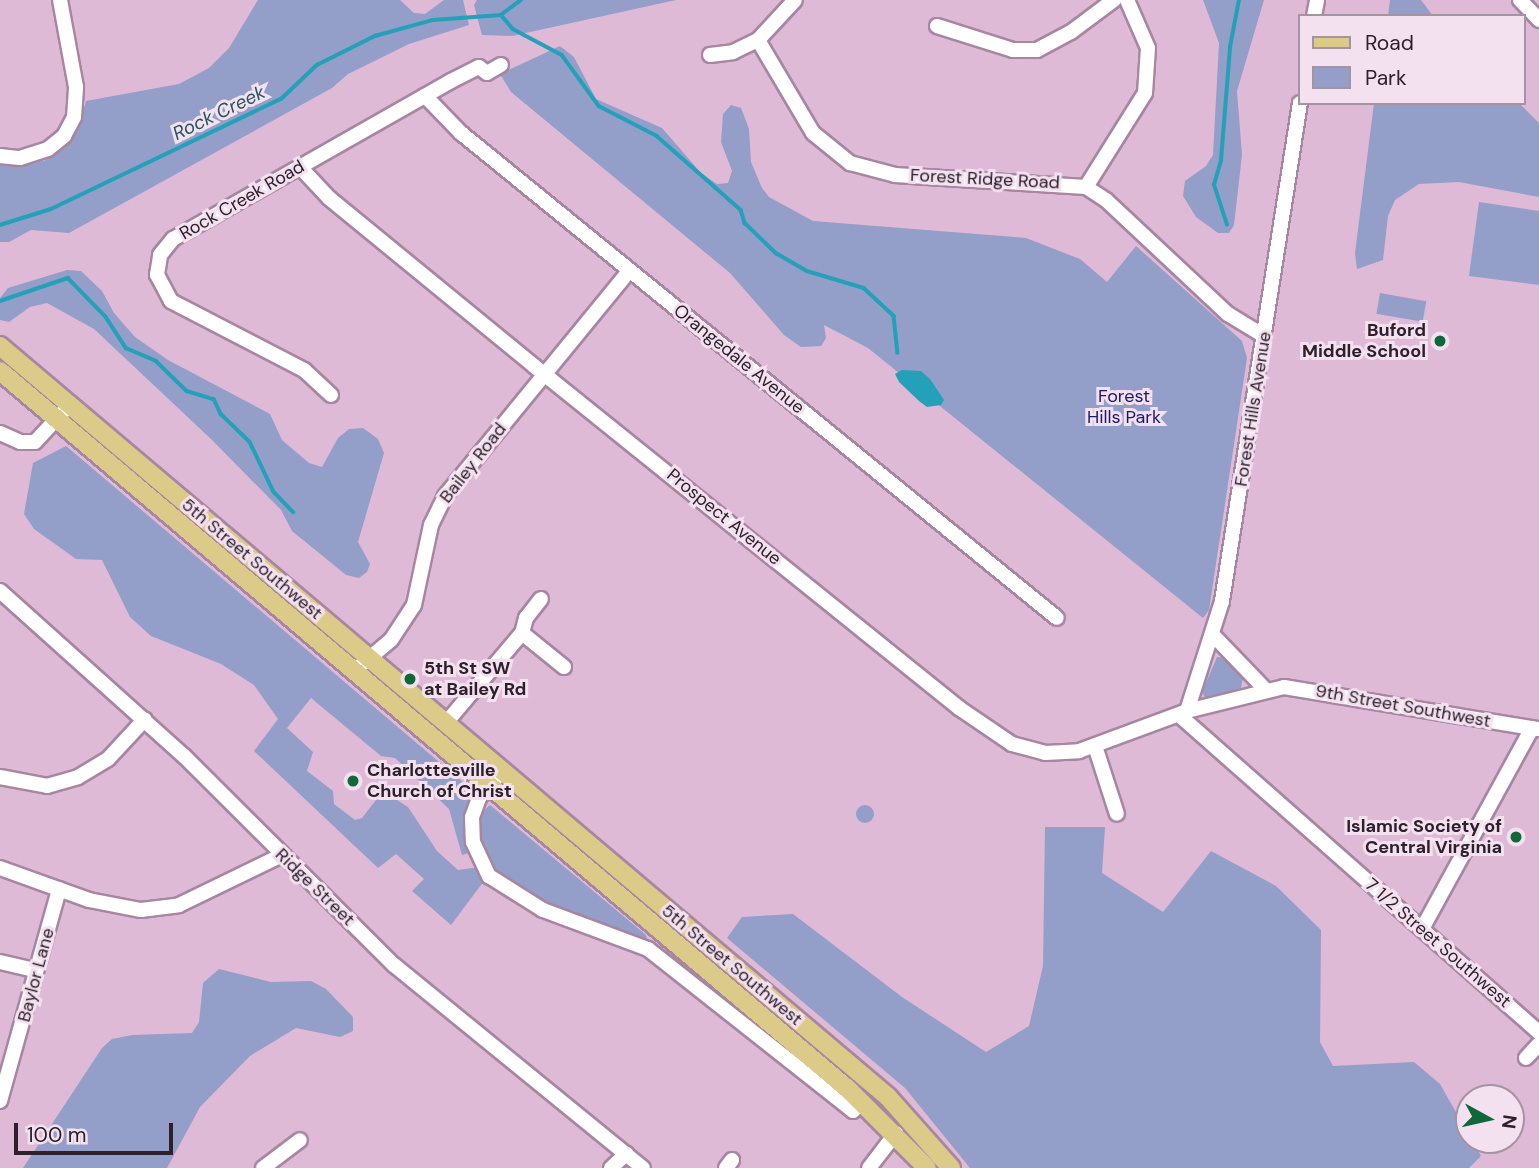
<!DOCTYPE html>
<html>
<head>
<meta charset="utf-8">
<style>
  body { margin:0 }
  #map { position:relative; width:1539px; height:1168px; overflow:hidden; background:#debad6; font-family:"DM Sans",sans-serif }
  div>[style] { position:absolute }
  .green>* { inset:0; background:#939ec9; transform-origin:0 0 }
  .round { border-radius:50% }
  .water>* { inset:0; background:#24a1b8 }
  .stream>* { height:3.5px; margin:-1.75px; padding:0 1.75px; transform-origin:1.75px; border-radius:1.75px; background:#24a1b8 }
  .roads { filter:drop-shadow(2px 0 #a886a1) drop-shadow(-2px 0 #a886a1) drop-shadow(0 2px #a886a1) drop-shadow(0 -2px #a886a1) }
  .minor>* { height:14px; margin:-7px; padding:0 7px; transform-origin:7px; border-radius:7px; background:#fff }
  .major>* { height:18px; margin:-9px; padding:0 9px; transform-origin:9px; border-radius:9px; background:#dbca88 }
  .dots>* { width:19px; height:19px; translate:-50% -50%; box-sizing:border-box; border:4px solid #f3e1ef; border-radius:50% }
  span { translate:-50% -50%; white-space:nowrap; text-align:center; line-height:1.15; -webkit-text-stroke:6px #f3e1ef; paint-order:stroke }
  .street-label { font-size:18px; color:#2d202b }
  .poi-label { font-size:18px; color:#2d202b; font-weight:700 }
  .right { translate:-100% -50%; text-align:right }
  .left { translate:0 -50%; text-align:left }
  .park-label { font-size:18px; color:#19186b }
  .water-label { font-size:19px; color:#23545e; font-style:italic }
  .legend { position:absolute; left:1298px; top:14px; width:228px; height:91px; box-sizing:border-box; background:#f3e1ef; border:2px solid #a494a1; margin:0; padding:9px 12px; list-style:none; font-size:21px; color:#2d202b }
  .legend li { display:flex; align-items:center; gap:14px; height:35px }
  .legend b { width:35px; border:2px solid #a494a1 }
  .north { position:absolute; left:1455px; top:1084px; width:70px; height:70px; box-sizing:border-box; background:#f3e1ef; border:2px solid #a494a1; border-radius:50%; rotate:98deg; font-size:19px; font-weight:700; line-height:28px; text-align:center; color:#2d202b }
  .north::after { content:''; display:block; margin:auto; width:24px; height:32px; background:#106738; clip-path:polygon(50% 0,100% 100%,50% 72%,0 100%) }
  .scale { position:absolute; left:14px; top:1123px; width:159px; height:32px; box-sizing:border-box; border:4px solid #2d202b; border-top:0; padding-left:9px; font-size:21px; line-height:24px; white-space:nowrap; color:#2d202b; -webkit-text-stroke:5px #f3e1ef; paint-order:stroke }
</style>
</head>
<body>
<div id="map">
  <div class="green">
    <div style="clip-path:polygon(258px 0,400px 0,414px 13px,425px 14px,444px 0,463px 0,469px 25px,409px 44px,348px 74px,332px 88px,69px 233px,31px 230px,9px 242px,0 242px,0 164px,44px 161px,65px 148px,77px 130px,86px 101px,179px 84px,209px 68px,229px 48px)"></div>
    <div style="clip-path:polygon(477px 0,676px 0,512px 36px,482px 35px,474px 5px)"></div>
    <div style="clip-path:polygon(1203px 0,1264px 0,1237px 91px,1242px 155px,1234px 225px,1229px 233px,1218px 233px,1196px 217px,1183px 196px,1185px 181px,1206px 166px,1213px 155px,1219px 43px)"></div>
    <div style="clip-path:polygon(1390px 0,1421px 0,1433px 16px,1388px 16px)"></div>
    <div style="clip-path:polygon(560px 46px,574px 57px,596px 99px,662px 128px,701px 173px,717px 184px,728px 183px,732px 171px,721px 142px,723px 114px,731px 105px,741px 108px,749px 129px,751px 162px,762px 188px,769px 197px,813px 221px,1026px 238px,1080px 259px,1107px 282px,1136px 246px,1242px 341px,1247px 358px,1209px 610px,1203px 618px,868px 348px,824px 325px,826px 338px,821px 346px,801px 347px,784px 335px,730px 273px,511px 92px,500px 74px)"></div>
    <div style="clip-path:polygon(1374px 103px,1519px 103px,1539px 123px,1539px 197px,1459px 182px,1419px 184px,1395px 200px,1388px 216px,1383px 260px,1357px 269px,1355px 253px)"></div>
    <div style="clip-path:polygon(1479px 202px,1539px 211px,1539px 285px,1469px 276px)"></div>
    <div style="clip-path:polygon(67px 270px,81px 271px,102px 291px,114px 313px,135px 337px,168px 360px,270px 414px,282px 440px,309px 463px,322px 467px,338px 438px,349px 429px,363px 428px,378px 439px,384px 453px,358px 542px,370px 564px,367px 572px,359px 578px,346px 575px,292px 531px,281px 510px,211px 439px,94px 329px,47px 303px,30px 307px,9px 322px,0 320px,0 298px,8px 288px)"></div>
    <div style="left:1380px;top:293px;width:47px;height:21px;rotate:10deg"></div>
    <div style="clip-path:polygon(66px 446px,471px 789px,467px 829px,472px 852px,462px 855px,449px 809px,395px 758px,381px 756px,311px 698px,287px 728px,313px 752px,307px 771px,333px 791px,334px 804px,355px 820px,362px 818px,383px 791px,408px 807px,437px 851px,458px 870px,480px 867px,487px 877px,451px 925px,412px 891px,424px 879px,396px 854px,378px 868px,254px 751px,278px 719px,254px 685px,221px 664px,151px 636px,130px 617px,102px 560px,76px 559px,34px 529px,24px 514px,33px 463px)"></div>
    <div style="clip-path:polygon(1217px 657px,1227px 658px,1243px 677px,1241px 688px,1206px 699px,1202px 692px)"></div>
    <div class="round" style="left:856px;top:805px;width:18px;height:18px"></div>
    <div style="clip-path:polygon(490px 805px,646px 935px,648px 943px,570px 917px,494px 877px,480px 850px,479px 815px)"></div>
    <div style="clip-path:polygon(1045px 827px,1105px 827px,1102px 873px,1163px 912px,1211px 851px,1276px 886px,1321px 930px,1320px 1042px,1333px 1066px,1414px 1062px,1440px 1084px,1481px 1156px,1469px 1168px,970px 1168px,905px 1088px,727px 938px,742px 917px,793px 914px,902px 997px,986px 1052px,1029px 1026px,1043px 966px)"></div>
    <div style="clip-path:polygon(696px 942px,883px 1100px,944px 1168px,934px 1168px,697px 951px)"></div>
    <div style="clip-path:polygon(219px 969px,271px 982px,311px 981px,326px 989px,353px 1017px,353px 1031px,340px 1037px,296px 1028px,250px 1056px,200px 1107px,167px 1168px,23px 1168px,102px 1048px,112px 1039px,132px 1035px,192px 1033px,199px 1022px,203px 983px)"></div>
  </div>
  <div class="water">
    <div style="clip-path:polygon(902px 370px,921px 371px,930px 379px,944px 400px,941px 405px,927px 407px,919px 401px,899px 382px,895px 374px)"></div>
  </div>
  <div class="stream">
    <div style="left:501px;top:15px;width:18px;rotate:49deg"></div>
    <div style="left:513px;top:29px;width:55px;rotate:28deg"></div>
    <div style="left:562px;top:55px;width:63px;rotate:54deg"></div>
    <div style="left:599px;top:106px;width:65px;rotate:27.3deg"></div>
    <div style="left:657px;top:136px;width:112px;rotate:41.4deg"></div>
    <div style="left:741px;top:210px;width:14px;rotate:73deg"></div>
    <div style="left:745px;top:223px;width:43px;rotate:44.1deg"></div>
    <div style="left:776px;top:253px;width:36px;rotate:30deg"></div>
    <div style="left:807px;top:271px;width:59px;rotate:16.6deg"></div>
    <div style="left:864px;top:288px;width:41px;rotate:43deg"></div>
    <div style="left:894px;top:316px;width:37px;rotate:84deg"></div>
    <div style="left:0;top:225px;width:53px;rotate:-17.4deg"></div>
    <div style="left:51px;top:209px;width:255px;rotate:-25.6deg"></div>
    <div style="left:281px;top:99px;width:50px;rotate:-43.4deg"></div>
    <div style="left:317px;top:65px;width:65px;rotate:-26.6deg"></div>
    <div style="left:375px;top:36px;width:60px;rotate:-15.4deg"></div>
    <div style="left:433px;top:20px;width:68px;rotate:-4.2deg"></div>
    <div style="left:501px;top:15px;width:25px;rotate:-37deg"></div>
    <div style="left:1227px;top:225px;width:42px;rotate:-108deg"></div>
    <div style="left:1214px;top:185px;width:26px;rotate:-74deg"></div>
    <div style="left:1221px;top:160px;width:113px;rotate:-85.4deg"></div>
    <div style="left:1230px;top:47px;width:48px;rotate:-79.2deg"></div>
    <div style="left:0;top:301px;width:72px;rotate:-18.7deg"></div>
    <div style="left:68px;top:278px;width:54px;rotate:45.7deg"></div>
    <div style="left:106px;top:317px;width:37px;rotate:57deg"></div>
    <div style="left:126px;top:348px;width:33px;rotate:23deg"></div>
    <div style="left:156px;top:361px;width:43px;rotate:44.1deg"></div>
    <div style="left:187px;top:391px;width:28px;rotate:17deg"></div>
    <div style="left:214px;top:399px;width:17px;rotate:65deg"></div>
    <div style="left:221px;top:414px;width:40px;rotate:44deg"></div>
    <div style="left:250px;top:442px;width:55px;rotate:64.4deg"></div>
    <div style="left:274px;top:492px;width:28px;rotate:46deg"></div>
  </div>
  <div class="roads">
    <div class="minor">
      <div style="left:1520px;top:0;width:28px;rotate:46deg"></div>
      <div style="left:1314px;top:16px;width:16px;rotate:-79deg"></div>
      <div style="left:937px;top:26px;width:80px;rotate:17.5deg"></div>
      <div style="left:1013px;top:50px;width:24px"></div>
      <div style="left:1037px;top:50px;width:38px;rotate:-28deg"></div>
      <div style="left:1071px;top:32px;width:54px;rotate:-36.7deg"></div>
      <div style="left:758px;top:40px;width:108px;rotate:59.4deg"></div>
      <div style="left:813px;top:133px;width:48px;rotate:39deg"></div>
      <div style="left:850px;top:163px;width:47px;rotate:14.9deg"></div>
      <div style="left:895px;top:175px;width:191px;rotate:3.6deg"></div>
      <div style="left:1086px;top:187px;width:24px;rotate:33deg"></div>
      <div style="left:1106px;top:200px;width:167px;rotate:43.1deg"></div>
      <div style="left:1228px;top:314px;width:42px;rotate:31.4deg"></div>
      <div style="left:710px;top:55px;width:23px;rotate:-7deg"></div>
      <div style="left:733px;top:52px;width:28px;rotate:-26deg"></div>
      <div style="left:758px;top:40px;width:54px;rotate:-47.2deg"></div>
      <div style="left:425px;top:96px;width:52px;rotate:45.8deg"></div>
      <div style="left:461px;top:133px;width:768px;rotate:39.14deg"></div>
      <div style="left:0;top:156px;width:20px;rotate:6deg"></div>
      <div style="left:20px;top:158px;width:29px;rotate:-18deg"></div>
      <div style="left:48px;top:149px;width:21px;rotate:-39deg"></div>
      <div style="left:64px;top:136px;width:21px;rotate:-62deg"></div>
      <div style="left:74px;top:117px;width:30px;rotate:-86deg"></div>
      <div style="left:76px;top:87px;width:88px;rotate:-100.4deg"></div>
      <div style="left:300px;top:167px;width:42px;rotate:46.9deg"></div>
      <div style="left:329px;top:198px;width:265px;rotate:39.3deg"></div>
      <div style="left:534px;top:366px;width:546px;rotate:38.82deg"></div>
      <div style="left:959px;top:708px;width:64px;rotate:34.2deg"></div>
      <div style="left:1012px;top:744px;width:34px;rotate:15deg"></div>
      <div style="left:1045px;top:753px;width:34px;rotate:-3deg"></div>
      <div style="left:1079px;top:751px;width:115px;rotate:-20.3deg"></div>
      <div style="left:1187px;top:711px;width:100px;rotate:-13.9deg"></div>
      <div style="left:1284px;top:687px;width:258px;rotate:9.4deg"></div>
      <div style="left:1086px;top:187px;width:111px;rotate:-57.9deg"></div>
      <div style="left:1145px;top:93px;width:45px;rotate:-86.2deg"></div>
      <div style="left:1148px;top:48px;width:52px;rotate:-113.6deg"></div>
      <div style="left:331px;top:395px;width:37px;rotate:-137deg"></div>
      <div style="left:304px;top:370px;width:150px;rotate:-152.6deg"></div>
      <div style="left:171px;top:301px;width:30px;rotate:-118deg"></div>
      <div style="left:157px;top:275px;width:20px;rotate:-81deg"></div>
      <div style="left:160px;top:255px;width:21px;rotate:-51deg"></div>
      <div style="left:173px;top:239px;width:320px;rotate:-29.6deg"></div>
      <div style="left:451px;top:81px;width:31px;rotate:-27deg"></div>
      <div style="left:479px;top:67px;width:10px;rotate:37deg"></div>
      <div style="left:487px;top:73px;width:16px;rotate:-30deg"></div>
      <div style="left:0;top:433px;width:22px;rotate:24deg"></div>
      <div style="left:20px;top:442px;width:15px"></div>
      <div style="left:35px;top:442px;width:42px;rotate:-46.9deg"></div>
      <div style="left:0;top:591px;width:247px;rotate:41.9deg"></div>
      <div style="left:184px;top:756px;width:296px;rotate:44.9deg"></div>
      <div style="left:394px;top:965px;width:321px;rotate:39.2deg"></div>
      <div style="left:522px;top:633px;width:54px;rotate:39deg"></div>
      <div style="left:1213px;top:635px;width:76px;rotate:46.1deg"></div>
      <div style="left:354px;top:671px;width:48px;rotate:-40deg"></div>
      <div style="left:391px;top:640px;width:42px;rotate:-56.7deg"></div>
      <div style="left:414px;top:605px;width:82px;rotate:-78deg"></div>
      <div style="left:431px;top:525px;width:32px;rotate:-64deg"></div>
      <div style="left:445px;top:496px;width:291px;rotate:-50.7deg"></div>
      <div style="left:1187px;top:711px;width:115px;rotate:-72.3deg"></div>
      <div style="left:1222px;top:601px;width:504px;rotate:-81.1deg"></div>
      <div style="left:1179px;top:715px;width:480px;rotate:41.4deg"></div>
      <div style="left:445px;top:724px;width:119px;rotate:-49.8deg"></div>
      <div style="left:522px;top:633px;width:16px;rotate:-75deg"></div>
      <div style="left:526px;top:618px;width:24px;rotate:-52deg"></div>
      <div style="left:1095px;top:746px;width:71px;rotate:72.1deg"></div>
      <div style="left:0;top:777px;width:48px;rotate:10.8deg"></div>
      <div style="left:47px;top:786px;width:32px;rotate:-16deg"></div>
      <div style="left:78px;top:777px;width:35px;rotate:-31deg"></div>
      <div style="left:108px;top:759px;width:54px;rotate:-47.2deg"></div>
      <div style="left:495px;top:780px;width:24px;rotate:132deg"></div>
      <div style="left:479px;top:798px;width:20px;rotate:110deg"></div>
      <div style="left:472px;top:817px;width:25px;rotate:88deg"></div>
      <div style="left:473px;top:842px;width:38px;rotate:65deg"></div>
      <div style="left:489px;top:876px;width:64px;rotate:32.2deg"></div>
      <div style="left:543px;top:910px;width:112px;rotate:20.4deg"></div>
      <div style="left:648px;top:949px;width:261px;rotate:38.3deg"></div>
      <div style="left:853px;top:1111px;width:13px;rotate:-48deg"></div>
      <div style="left:0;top:868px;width:95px;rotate:19.8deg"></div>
      <div style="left:89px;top:900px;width:53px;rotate:10.9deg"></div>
      <div style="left:141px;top:910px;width:38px;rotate:-7deg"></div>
      <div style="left:179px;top:905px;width:114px;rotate:-25.9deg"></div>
      <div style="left:1422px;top:929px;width:229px;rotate:-61.3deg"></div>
      <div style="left:0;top:962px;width:37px;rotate:13deg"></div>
      <div style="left:1526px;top:1058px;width:19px;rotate:-47deg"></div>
      <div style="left:0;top:1101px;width:220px;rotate:-74.4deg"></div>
      <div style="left:263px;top:1168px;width:46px;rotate:-37.1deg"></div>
      <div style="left:611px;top:1168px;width:21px;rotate:-43deg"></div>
      <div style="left:726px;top:1168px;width:10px;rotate:-53deg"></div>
      <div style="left:869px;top:1168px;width:44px;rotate:-52.4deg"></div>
    </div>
    <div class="major">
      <div style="left:0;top:346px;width:1163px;rotate:40.22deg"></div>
      <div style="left:888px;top:1097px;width:95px;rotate:48.4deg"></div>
      <div style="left:0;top:371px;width:1113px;rotate:40.26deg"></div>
      <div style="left:849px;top:1090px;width:110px;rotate:45deg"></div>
    </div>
  </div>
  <div class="dots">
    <div style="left:1440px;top:341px;background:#106738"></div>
    <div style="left:410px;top:679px;background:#106738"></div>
    <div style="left:353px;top:781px;background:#106738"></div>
    <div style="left:1516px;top:837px;background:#106738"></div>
  </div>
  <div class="street-label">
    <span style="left:985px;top:179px;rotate:3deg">Forest Ridge Road</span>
    <span style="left:242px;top:200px;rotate:-30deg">Rock Creek Road</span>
    <span style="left:739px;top:359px;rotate:39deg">Orangedale Avenue</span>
    <span style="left:1253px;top:409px;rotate:-81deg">Forest Hills Avenue</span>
    <span style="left:473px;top:463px;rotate:-52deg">Bailey Road</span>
    <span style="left:724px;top:517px;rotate:39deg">Prospect Avenue</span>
    <span style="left:252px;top:559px;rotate:40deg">5th Street Southwest</span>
    <span style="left:1403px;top:706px;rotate:10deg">9th Street Southwest</span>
    <span style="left:315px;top:887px;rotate:44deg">Ridge Street</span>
    <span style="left:1438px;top:943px;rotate:41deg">7 1/2 Street Southwest</span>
    <span style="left:732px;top:965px;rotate:40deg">5th Street Southwest</span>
    <span style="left:36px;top:975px;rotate:-75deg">Baylor Lane</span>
  </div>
  <div class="poi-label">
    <span class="right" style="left:1426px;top:341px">Buford<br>Middle School</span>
    <span class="left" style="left:424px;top:679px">5th St SW<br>at Bailey Rd</span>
    <span class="left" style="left:367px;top:781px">Charlottesville<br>Church of Christ</span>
    <span class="right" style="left:1502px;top:837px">Islamic Society of<br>Central Virginia</span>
  </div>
  <div class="park-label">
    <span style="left:1124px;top:407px">Forest<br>Hills Park</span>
  </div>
  <div class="water-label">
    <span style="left:219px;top:113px;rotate:-26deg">Rock Creek</span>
  </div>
  <ul class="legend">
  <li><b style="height:9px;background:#dbca88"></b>Road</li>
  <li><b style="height:19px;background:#939ec9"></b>Park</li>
  </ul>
  <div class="north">N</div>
  <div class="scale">100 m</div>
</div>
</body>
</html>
